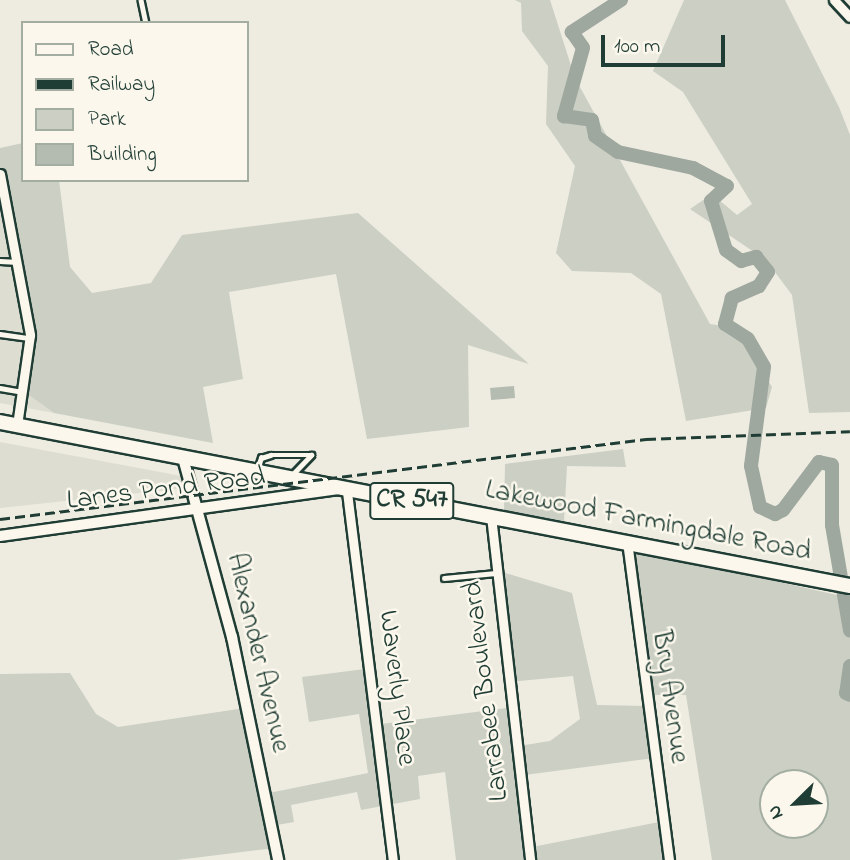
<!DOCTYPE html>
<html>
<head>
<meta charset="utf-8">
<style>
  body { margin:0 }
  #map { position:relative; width:850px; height:860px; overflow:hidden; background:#eeece1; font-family:"Indie Flower",sans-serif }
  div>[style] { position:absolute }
  .built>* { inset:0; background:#ddddd2 }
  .green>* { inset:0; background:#cbcfc4 }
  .river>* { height:14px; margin:-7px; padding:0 7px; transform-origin:7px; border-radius:7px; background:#9fa89f }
  .building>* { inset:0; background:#b4bbb0; transform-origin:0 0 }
  .roads { filter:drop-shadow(2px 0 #1f3d34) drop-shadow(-2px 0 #1f3d34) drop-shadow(0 2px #1f3d34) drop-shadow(0 -2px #1f3d34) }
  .service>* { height:4.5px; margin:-2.25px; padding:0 2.25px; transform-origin:2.25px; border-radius:2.25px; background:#fbf7ec }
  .minor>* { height:9px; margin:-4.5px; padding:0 4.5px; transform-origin:4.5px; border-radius:4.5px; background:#fbf7ec }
  .tertiary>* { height:10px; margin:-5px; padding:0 5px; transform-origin:5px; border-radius:5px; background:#fbf7ec }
  .primary>* { height:14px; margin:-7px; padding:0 7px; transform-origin:7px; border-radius:7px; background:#fbf7ec }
  .rail>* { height:2.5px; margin-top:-1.25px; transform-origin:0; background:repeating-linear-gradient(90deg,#1f3d34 0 10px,transparent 0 15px) }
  span { translate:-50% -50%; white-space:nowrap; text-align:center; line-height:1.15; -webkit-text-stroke:5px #fbf7ec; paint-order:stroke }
  .shield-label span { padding:2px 5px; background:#fbf7ec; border:2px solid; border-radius:5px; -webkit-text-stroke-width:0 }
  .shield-label { font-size:26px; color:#1f3d34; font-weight:700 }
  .street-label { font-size:28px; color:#1f3d34 }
  .legend { position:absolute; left:21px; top:21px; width:228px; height:161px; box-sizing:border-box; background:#fbf7ec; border:2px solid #a3ada2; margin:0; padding:9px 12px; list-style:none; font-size:21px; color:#1f3d34 }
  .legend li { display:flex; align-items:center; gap:14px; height:35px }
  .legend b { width:35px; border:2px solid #a3ada2 }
  .north { position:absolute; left:759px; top:769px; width:70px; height:70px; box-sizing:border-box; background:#fbf7ec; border:2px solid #a3ada2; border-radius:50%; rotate:246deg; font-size:19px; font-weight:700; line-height:28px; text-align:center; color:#1f3d34 }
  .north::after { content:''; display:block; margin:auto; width:24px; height:32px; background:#1f3d34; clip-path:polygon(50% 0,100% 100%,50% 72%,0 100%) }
  .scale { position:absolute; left:601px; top:35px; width:124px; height:32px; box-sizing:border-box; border:4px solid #1f3d34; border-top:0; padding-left:9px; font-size:21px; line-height:24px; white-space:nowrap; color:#1f3d34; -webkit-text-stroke:5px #fbf7ec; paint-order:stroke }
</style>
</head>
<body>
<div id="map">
  <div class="built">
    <div style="clip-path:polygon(0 170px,27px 306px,26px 393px,54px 413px,0 403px)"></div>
    <div style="clip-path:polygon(0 442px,192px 478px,195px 487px,0 508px)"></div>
  </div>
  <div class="green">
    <div style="clip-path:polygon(515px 0,550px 0,575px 78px,710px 324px,737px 328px,772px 387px,766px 408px,686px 421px,661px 294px,631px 273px,572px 271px,556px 253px,575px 166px,546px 124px,548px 66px,522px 31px,521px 3px)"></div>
    <div style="clip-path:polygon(684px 0,785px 0,839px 107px,850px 135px,850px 412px,809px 413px,792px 295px,766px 260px,690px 209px,712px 194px,737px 215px,752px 204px,683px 92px,653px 71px)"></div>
    <div style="clip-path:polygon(23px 143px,23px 180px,59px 180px,70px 267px,92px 293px,151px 283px,182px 235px,358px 213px,529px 364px,468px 345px,469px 427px,367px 439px,336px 274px,229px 292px,243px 379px,203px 387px,213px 443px,54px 413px,26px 393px,27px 306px,0 170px,0 148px)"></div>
    <div style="clip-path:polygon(623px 449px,626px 467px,567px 466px,564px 521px,504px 510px,505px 464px)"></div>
    <div style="clip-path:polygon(evenodd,639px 550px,850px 598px,850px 860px,712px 860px,686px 695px,650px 695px,632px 553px,639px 550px,773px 783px,815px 783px,815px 825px,773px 825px,773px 783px)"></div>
    <div style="clip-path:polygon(492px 569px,572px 593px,597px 705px,646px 706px,654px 758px,517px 776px,527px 848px,659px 822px,665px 860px,456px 860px,445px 772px,418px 776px,420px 799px,361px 810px,357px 792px,291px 805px,294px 822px,271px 826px,275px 848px,177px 860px,0 860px,0 674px,70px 673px,96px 714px,118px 727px,245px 708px,264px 794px,368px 773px,359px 714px,309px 722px,302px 677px,365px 669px,373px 725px,507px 708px,512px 747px,550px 741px,580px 719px,573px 676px,508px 682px)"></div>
  </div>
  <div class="river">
    <div style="left:621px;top:0;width:59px;rotate:146.9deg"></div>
    <div style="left:572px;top:32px;width:19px;rotate:55deg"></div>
    <div style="left:583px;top:48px;width:71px;rotate:105.6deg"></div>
    <div style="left:564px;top:116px;width:28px;rotate:8deg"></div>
    <div style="left:592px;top:120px;width:16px;rotate:79deg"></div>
    <div style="left:595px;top:136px;width:28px;rotate:35deg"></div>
    <div style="left:618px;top:152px;width:77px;rotate:12deg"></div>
    <div style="left:693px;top:168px;width:38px;rotate:28deg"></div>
    <div style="left:727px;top:186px;width:22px;rotate:137deg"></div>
    <div style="left:711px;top:201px;width:51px;rotate:73deg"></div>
    <div style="left:726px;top:250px;width:19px;rotate:36deg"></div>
    <div style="left:741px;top:261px;width:16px;rotate:-15deg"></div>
    <div style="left:756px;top:257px;width:19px;rotate:51deg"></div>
    <div style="left:768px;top:272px;width:17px;rotate:123deg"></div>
    <div style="left:759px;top:286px;width:30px;rotate:156deg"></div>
    <div style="left:732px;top:298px;width:27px;rotate:105deg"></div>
    <div style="left:725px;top:324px;width:27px;rotate:33deg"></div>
    <div style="left:748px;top:339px;width:32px;rotate:60deg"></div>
    <div style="left:764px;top:367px;width:100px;rotate:97.5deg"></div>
    <div style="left:751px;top:466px;width:42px;rotate:77.6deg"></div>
    <div style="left:760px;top:507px;width:17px;rotate:25deg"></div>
    <div style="left:775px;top:514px;width:9px;rotate:-27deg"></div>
    <div style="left:783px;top:510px;width:60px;rotate:-53.1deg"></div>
    <div style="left:819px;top:462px;width:13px;rotate:13deg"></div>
    <div style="left:832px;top:465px;width:60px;rotate:90deg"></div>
    <div style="left:832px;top:525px;width:107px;rotate:80.3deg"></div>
    <div style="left:850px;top:666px;width:27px;rotate:98deg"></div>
    <div style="left:846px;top:693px;width:4px;rotate:27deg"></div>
  </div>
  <div class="building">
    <div style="left:514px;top:386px;width:12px;height:24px;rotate:85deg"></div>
  </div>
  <div class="roads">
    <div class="service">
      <div style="left:141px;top:0;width:24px;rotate:78deg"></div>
      <div style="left:0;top:261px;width:18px;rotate:3deg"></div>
      <div style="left:0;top:334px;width:29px;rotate:8deg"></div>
      <div style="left:0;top:388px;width:22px;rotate:10deg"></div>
      <div style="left:257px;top:470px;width:13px;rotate:-72deg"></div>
      <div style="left:261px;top:458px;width:10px;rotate:-17deg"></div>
      <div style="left:271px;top:455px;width:41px"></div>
      <div style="left:312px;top:455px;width:29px;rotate:134deg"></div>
      <div style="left:444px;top:578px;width:52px;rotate:-5.5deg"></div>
    </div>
    <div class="minor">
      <div style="left:834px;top:0;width:23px;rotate:47deg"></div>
      <div style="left:0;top:174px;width:164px;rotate:79.4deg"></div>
      <div style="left:30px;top:335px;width:91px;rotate:98.2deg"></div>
      <div style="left:347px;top:492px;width:371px;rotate:82.9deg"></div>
      <div style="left:491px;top:516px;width:346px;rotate:83.5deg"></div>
      <div style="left:627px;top:541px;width:322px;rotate:82.5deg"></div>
    </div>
    <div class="tertiary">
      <div style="left:183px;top:458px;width:186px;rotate:74.7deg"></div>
      <div style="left:232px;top:637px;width:228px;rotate:78.3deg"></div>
      <div style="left:0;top:536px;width:340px;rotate:-7.9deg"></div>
    </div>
    <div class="primary">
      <div style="left:0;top:422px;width:866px;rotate:10.92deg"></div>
    </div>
  </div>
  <div class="rail">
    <div style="left:0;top:519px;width:651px;rotate:-7.06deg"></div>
    <div style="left:646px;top:439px;width:204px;rotate:-2.2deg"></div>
  </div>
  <div class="shield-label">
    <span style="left:412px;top:501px">CR 547</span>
  </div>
  <div class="street-label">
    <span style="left:166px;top:490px;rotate:-7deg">Lanes Pond Road</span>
    <span style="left:648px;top:522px;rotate:11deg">Lakewood Farmingdale Road</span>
    <span style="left:257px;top:653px;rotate:77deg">Alexander Avenue</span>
    <span style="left:396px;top:688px;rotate:83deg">Waverly Place</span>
    <span style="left:487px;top:691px;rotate:-97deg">Larrabee Boulevard</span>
    <span style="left:669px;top:697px;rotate:82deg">Bry Avenue</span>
  </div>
  <ul class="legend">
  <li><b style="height:9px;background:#fbf7ec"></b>Road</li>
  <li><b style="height:9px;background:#1f3d34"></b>Railway</li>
  <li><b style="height:19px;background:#cbcfc4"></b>Park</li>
  <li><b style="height:19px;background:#b4bbb0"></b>Building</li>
  </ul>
  <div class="north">N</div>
  <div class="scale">100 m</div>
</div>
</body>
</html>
